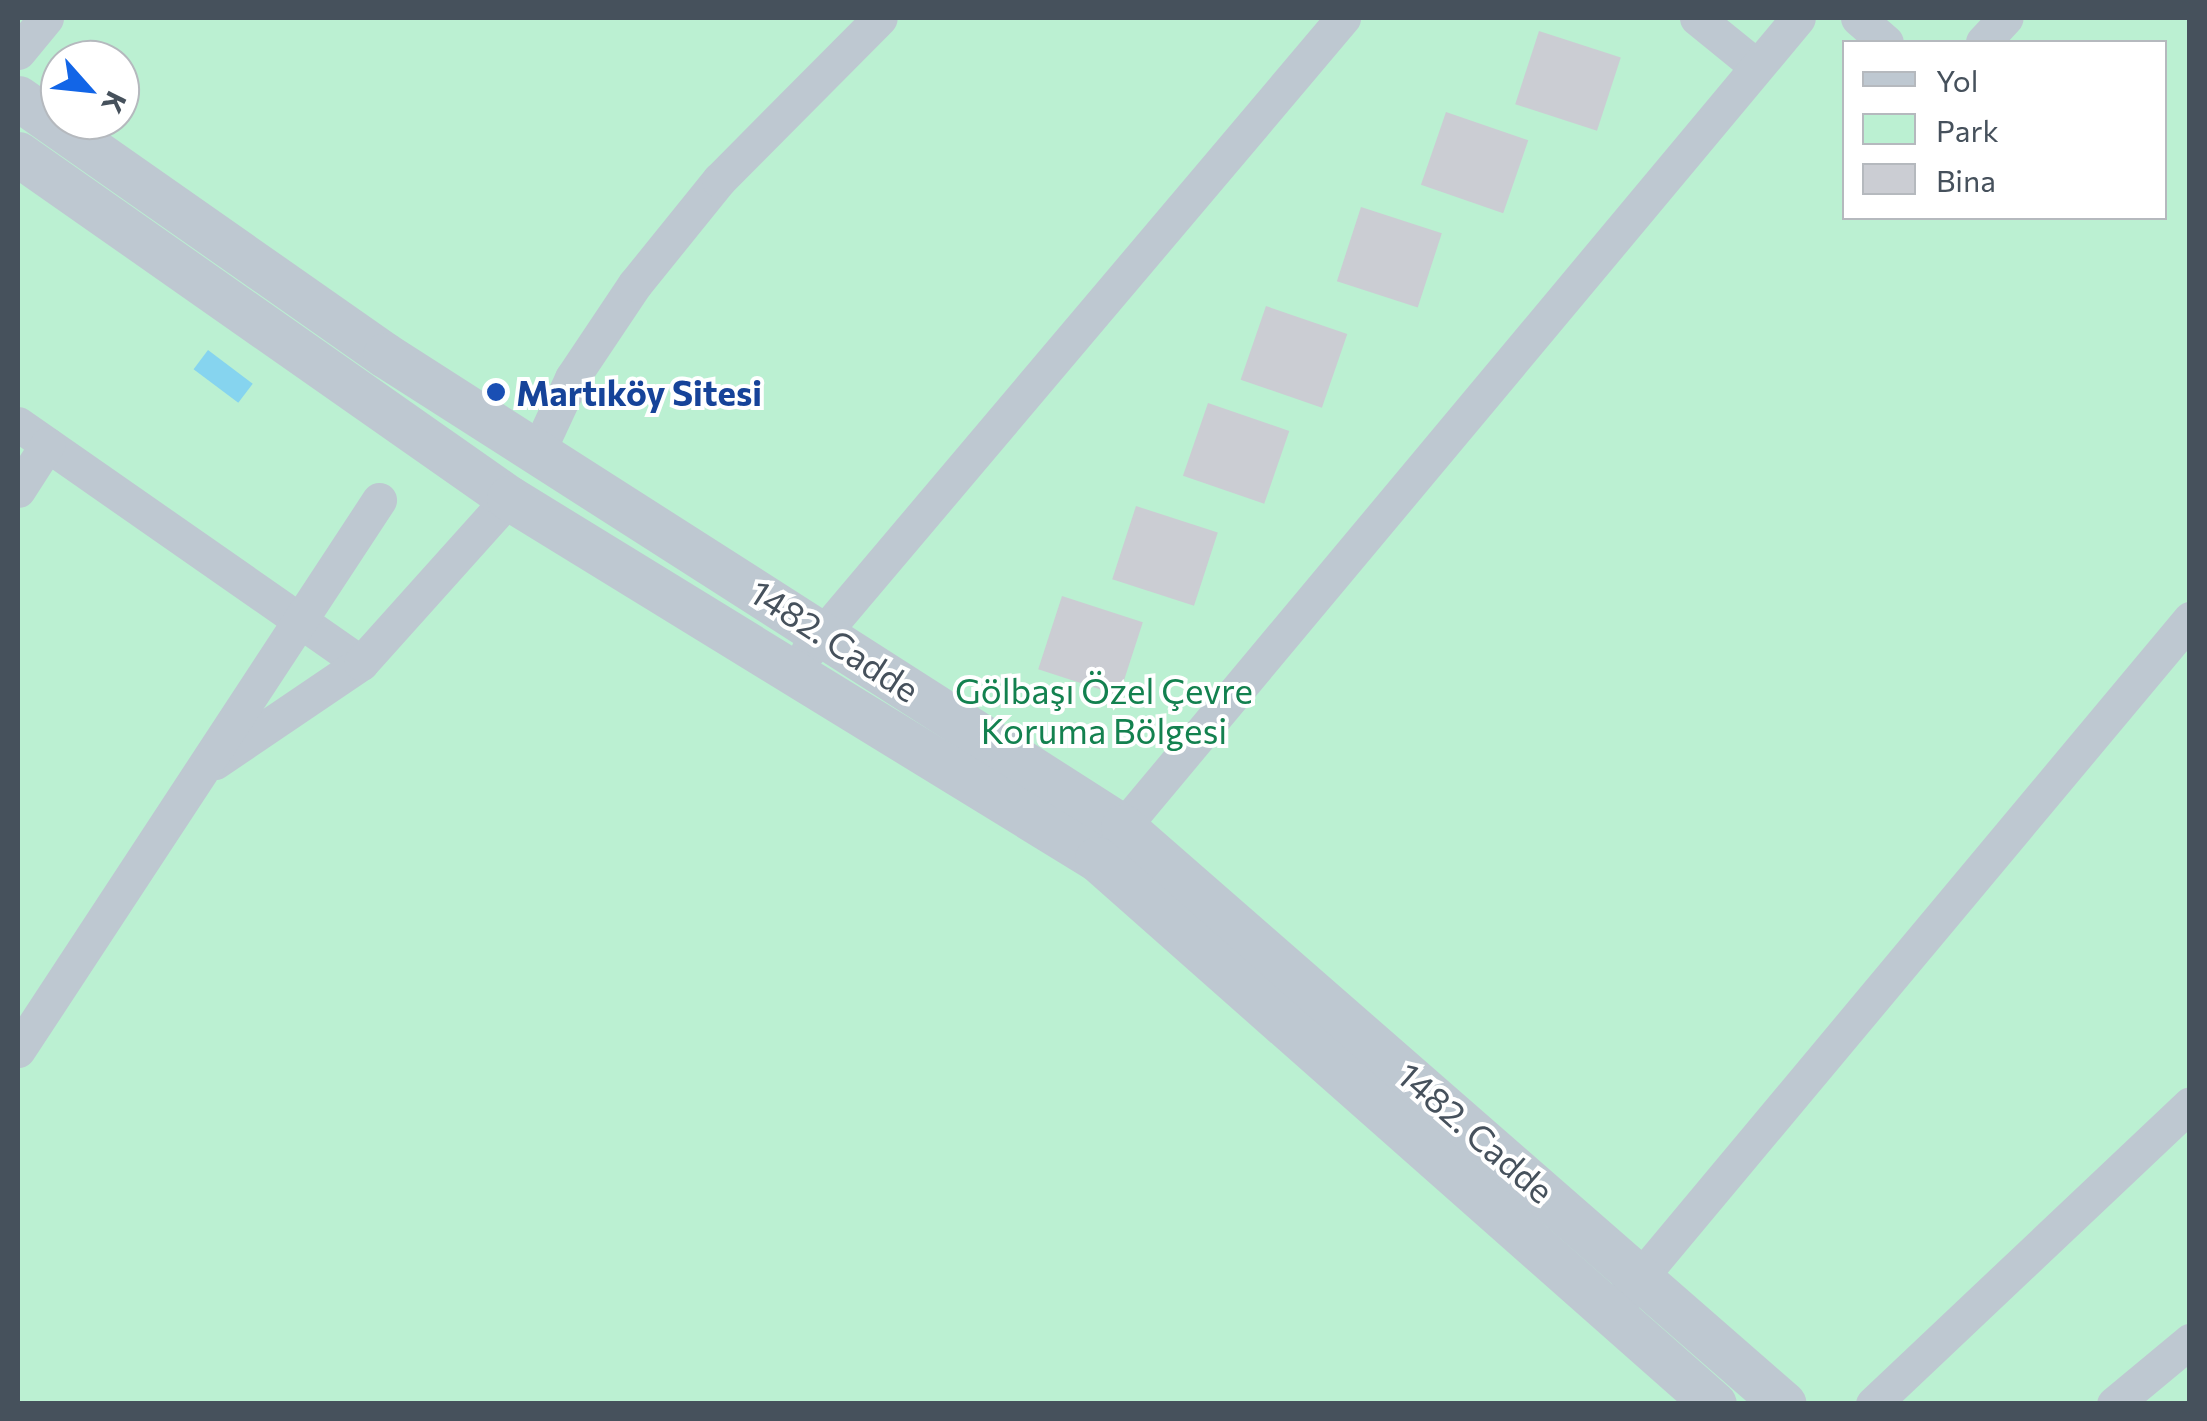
<!DOCTYPE html>
<html>
<head>
<meta charset="utf-8">
<style>
  body { margin:0 }
  #map { position:relative; width:2207px; height:1421px; overflow:hidden; background:#f1eeee; font-family:Commissioner,sans-serif }
  div>[style] { position:absolute }
  .green>* { inset:0; background:#bbf0d2 }
  .water>* { inset:0; background:#86d4ef; transform-origin:0 0 }
  .building>* { inset:0; background:#cbcdd3; transform-origin:0 0 }
  .minor>* { height:35px; margin:-17.5px; padding:0 17.5px; transform-origin:17.5px; border-radius:17.5px; background:#bec8d1 }
  .tertiary>* { height:45px; margin:-22.5px; padding:0 22.5px; transform-origin:22.5px; border-radius:22.5px; background:#bec8d1 }
  .dots>* { width:28px; height:28px; translate:-50% -50%; box-sizing:border-box; border:5px solid #fff; border-radius:50% }
  span { translate:-50% -50%; white-space:nowrap; text-align:center; line-height:1.15; -webkit-text-stroke:8px #fff; paint-order:stroke }
  .transit-label { font-size:35px; color:#164399; font-weight:700 }
  .left { translate:0 -50%; text-align:left }
  .street-label { font-size:35px; color:#46515c }
  .park-label { font-size:35px; color:#13814f }
  .frame { position:absolute; inset:0; border:20px solid #46515c; pointer-events:none }
  .legend { position:absolute; left:1842px; top:40px; width:325px; height:180px; box-sizing:border-box; background:#fff; border:2px solid #b5b9be; margin:0; padding:12px 18px; list-style:none; font-size:30px; color:#46515c }
  .legend li { display:flex; align-items:center; gap:20px; height:50px }
  .legend b { width:50px; border:2px solid #b5b9be }
  .north { position:absolute; left:40px; top:40px; width:100px; height:100px; box-sizing:border-box; background:#fff; border:2px solid #b5b9be; border-radius:50%; rotate:117deg; font-size:28px; font-weight:700; line-height:40px; text-align:center; color:#46515c }
  .north::after { content:''; display:block; margin:auto; width:35px; height:45px; background:#1265e7; clip-path:polygon(50% 0,100% 100%,50% 72%,0 100%) }
</style>
</head>
<body>
<div id="map">
  <div class="green">
    <div style="clip-path:polygon(evenodd,18px 18px,2189px 18px,2189px 1403px,18px 1403px,18px 18px,1844px 42px,2164px 42px,2164px 218px,1844px 218px,1844px 42px,18px 18px,60px 60px,120px 60px,120px 120px,60px 120px,60px 60px)"></div>
  </div>
  <div class="water">
    <div style="left:208px;top:350px;width:56px;height:24px;rotate:37deg"></div>
  </div>
  <div class="building">
    <div style="left:1539px;top:31px;width:86px;height:77px;rotate:18deg"></div>
    <div style="left:1446px;top:112px;width:87px;height:77px;rotate:19deg"></div>
    <div style="left:1361px;top:207px;width:85px;height:78px;rotate:18deg"></div>
    <div style="left:1266px;top:306px;width:86px;height:78px;rotate:19deg"></div>
    <div style="left:1208px;top:403px;width:86px;height:77px;rotate:19deg"></div>
    <div style="left:1136px;top:506px;width:86px;height:77px;rotate:18deg"></div>
    <div style="left:1062px;top:596px;width:85px;height:77px;rotate:18deg"></div>
  </div>
  <div class="minor">
    <div style="left:1697px;top:18px;width:76px;rotate:39.1deg"></div>
    <div style="left:1858px;top:18px;width:37px;rotate:41deg"></div>
    <div style="left:1983px;top:42px;width:33px;rotate:-47deg"></div>
    <div style="left:18px;top:52px;width:44px;rotate:-50.5deg"></div>
    <div style="left:18px;top:424px;width:418px;rotate:34.9deg"></div>
    <div style="left:538px;top:451px;width:81px;rotate:-65deg"></div>
    <div style="left:572px;top:378px;width:113px;rotate:-56.2deg"></div>
    <div style="left:635px;top:284px;width:134px;rotate:-51.1deg"></div>
    <div style="left:719px;top:180px;width:228px;rotate:-45.2deg"></div>
    <div style="left:18px;top:490px;width:54px;rotate:-57.2deg"></div>
    <div style="left:808px;top:651px;width:829px;rotate:-49.8deg"></div>
    <div style="left:215px;top:762px;width:176px;rotate:-34.1deg"></div>
    <div style="left:361px;top:663px;width:222px;rotate:-48.1deg"></div>
    <div style="left:1107px;top:846px;width:1078px;rotate:-50.15deg"></div>
    <div style="left:18px;top:1050px;width:658px;rotate:-56.72deg"></div>
    <div style="left:1623px;top:1298px;width:885px;rotate:-50.14deg"></div>
    <div style="left:1873px;top:1404px;width:436px;rotate:-43.4deg"></div>
    <div style="left:2114px;top:1404px;width:99px;rotate:-39.7deg"></div>
  </div>
  <div class="tertiary">
    <div style="left:18px;top:98px;width:448px;rotate:35deg"></div>
    <div style="left:385px;top:355px;width:876px;rotate:32.6deg"></div>
    <div style="left:1123px;top:827px;width:877px;rotate:41.12deg"></div>
    <div style="left:18px;top:154px;width:600px;rotate:35.02deg"></div>
    <div style="left:509px;top:498px;width:690px;rotate:31.55deg"></div>
    <div style="left:1097px;top:859px;width:823px;rotate:41.45deg"></div>
  </div>
  <div class="dots">
    <div style="left:496px;top:392px;background:#1a4fb4"></div>
  </div>
  <div class="transit-label">
    <span class="left" style="left:516px;top:392px">Martıköy Sitesi</span>
  </div>
  <div class="street-label">
    <span style="left:835px;top:640px;rotate:33deg">1482. Cadde</span>
    <span style="left:1476px;top:1132px;rotate:41deg">1482. Cadde</span>
  </div>
  <div class="park-label">
    <span style="left:1104px;top:710px">Gölbaşı Özel Çevre<br>Koruma Bölgesi</span>
  </div>
  <div class="frame"></div>
  <ul class="legend">
  <li><b style="height:12px;background:#bec8d1"></b>Yol</li>
  <li><b style="height:28px;background:#bbf0d2"></b>Park</li>
  <li><b style="height:28px;background:#cbcdd3"></b>Bina</li>
  </ul>
  <div class="north">K</div>
</div>
</body>
</html>
